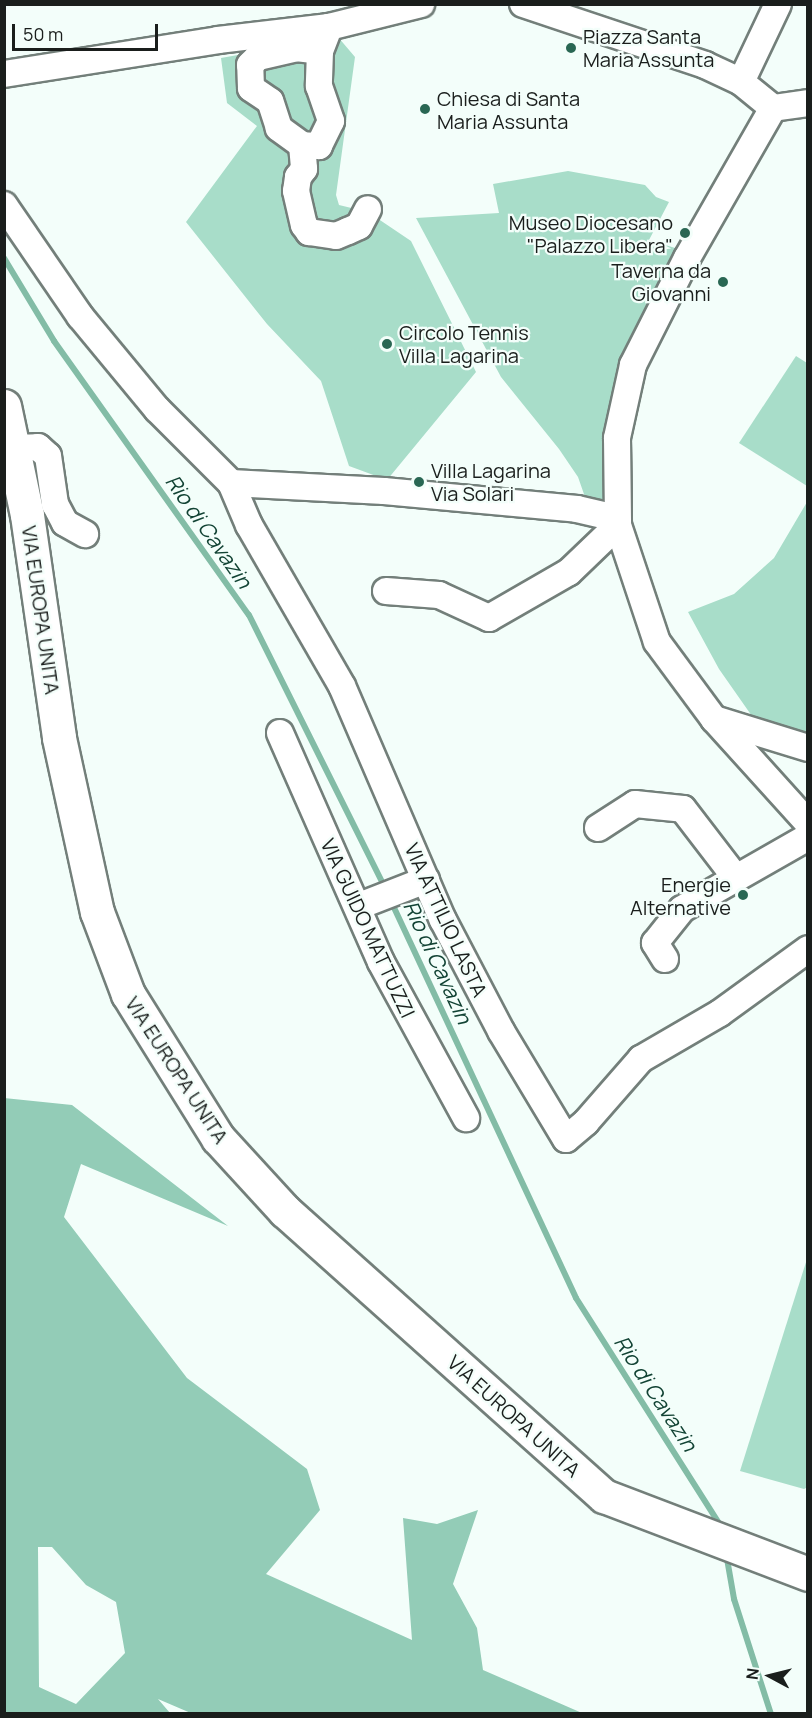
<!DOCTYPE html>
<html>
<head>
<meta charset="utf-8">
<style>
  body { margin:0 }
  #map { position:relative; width:812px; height:1718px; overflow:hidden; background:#f3fefa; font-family:Manrope,sans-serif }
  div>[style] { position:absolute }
  .green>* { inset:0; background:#a8ddc9 }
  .forest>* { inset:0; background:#93ccb7 }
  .stream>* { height:6px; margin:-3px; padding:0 3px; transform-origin:3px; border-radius:3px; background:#83bca6 }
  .roads { filter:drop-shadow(2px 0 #737f7a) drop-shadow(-2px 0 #737f7a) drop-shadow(0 2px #737f7a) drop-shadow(0 -2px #737f7a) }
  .minor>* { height:26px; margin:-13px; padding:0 13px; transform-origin:13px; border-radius:13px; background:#fff }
  .major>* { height:33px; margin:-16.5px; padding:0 16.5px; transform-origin:16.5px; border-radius:16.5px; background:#fff }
  .dots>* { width:16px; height:16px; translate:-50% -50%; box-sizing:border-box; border:3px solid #f3fefa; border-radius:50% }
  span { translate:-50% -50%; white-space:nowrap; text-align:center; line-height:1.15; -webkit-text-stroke:4.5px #f3fefa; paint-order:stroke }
  .poi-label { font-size:20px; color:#1a1e1c }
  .left { translate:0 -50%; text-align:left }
  .right { translate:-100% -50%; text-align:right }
  .street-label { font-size:20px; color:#1a1e1c }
  .water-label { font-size:21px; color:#124334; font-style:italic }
  .frame { position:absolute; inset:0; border:6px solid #1a1e1c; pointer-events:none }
  .north { position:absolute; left:740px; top:1646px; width:60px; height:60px; -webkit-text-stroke:4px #f3fefa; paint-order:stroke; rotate:277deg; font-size:16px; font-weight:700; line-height:24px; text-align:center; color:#1a1e1c }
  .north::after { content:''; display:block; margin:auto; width:21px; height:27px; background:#1a1e1c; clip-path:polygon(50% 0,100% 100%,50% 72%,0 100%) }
  .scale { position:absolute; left:12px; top:24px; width:146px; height:27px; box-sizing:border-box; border:3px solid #1a1e1c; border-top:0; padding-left:8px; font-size:18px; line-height:21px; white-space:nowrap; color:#1a1e1c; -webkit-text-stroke:4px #f3fefa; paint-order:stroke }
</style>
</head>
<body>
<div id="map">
  <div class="green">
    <div style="clip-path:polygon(338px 37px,355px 57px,336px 195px,339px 205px,368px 212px,411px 241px,476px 372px,387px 480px,349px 466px,321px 381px,267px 324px,186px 222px,257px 126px,227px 103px,221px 58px)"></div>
    <div style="clip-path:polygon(568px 171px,645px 185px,656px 197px,669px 202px,649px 240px,685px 251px,647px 319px,611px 497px,602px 507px,585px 497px,578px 477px,559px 449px,501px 377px,416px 218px,499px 213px,493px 184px)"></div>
    <div style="clip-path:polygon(796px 356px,807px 363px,807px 486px,739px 443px)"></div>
    <div style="clip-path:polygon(807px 502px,807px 740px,761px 729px,719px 669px,688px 612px,734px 594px,774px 558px)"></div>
    <div style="clip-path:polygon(807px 1259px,808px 1487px,804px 1489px,740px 1471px)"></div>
  </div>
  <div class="forest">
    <div style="clip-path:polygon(evenodd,4px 1098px,72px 1105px,228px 1226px,81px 1164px,64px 1217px,187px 1378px,307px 1469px,320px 1510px,266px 1574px,412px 1640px,403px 1518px,437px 1524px,478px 1510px,453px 1584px,477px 1628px,483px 1670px,582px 1713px,193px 1714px,158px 1699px,170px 1713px,5px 1713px,4px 1098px,38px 1547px,52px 1547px,86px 1585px,116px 1602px,125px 1653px,76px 1704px,39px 1687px,38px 1547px)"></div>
  </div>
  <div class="stream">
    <div style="left:4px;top:258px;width:97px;rotate:58.9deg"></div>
    <div style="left:54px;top:341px;width:336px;rotate:54.6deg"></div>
    <div style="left:249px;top:615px;width:307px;rotate:63.5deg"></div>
    <div style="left:390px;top:899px;width:440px;rotate:65deg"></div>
    <div style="left:576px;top:1298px;width:272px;rotate:57.6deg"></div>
    <div style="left:726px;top:1553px;width:47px;rotate:80.1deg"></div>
    <div style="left:734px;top:1599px;width:121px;rotate:72.2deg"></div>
  </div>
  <div class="roads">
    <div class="minor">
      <div style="left:523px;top:4px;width:192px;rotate:18.5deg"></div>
      <div style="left:705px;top:65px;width:40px;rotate:25deg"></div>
      <div style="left:741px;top:82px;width:41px;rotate:39.1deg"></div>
      <div style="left:320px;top:51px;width:35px;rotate:92deg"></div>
      <div style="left:319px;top:86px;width:37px;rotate:71deg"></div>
      <div style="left:331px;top:121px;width:28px;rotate:116deg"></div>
      <div style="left:319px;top:146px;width:17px;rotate:-177deg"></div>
      <div style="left:302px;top:145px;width:29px;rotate:-144deg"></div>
      <div style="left:279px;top:128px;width:28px;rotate:-108deg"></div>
      <div style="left:270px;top:101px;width:23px;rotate:-146deg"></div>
      <div style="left:251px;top:88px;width:23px;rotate:-92deg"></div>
      <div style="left:250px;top:65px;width:11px;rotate:-45deg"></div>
      <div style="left:258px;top:57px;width:39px;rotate:-13deg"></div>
      <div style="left:296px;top:48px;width:24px;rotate:7deg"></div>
      <div style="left:320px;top:51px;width:26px;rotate:-69deg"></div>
      <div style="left:4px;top:74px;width:217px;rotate:-9deg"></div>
      <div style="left:218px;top:40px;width:112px;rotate:-6.7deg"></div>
      <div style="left:329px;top:27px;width:95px;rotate:-14deg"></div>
      <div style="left:741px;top:82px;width:86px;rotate:-64.6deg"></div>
      <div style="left:773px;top:108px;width:173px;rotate:119.8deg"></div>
      <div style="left:687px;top:258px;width:120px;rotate:116.8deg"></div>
      <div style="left:633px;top:365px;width:75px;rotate:102.4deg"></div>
      <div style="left:617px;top:438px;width:87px;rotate:89.3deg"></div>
      <div style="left:618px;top:525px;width:123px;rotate:71.6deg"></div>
      <div style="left:657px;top:642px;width:96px;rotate:53.5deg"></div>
      <div style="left:714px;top:719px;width:140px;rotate:47.9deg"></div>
      <div style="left:773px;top:108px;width:35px;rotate:-8deg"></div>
      <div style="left:302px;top:145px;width:24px;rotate:85deg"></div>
      <div style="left:304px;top:169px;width:10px;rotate:127deg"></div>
      <div style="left:298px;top:177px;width:14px;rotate:98deg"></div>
      <div style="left:296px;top:191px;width:35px;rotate:77deg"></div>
      <div style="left:304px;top:225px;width:9px;rotate:54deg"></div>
      <div style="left:309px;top:232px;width:27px;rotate:8deg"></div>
      <div style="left:336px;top:236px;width:13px;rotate:-23deg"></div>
      <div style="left:348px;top:231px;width:12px;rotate:-24deg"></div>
      <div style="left:359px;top:226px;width:19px;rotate:-62deg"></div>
      <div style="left:4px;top:205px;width:135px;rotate:55.6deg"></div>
      <div style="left:80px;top:316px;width:121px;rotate:50.4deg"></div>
      <div style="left:157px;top:409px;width:105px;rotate:45deg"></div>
      <div style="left:231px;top:483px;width:46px;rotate:66.8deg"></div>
      <div style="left:249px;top:525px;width:186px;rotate:60deg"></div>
      <div style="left:342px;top:686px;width:255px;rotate:66.7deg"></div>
      <div style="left:443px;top:920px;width:125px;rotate:62.4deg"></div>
      <div style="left:501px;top:1031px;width:126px;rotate:59deg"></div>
      <div style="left:566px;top:1139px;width:26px;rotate:-40deg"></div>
      <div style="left:586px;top:1122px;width:84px;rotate:-48.9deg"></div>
      <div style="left:641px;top:1059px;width:91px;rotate:-30.2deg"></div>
      <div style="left:720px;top:1013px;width:109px;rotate:-36deg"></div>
      <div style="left:13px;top:448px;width:25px;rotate:-2deg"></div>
      <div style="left:38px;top:447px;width:13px;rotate:42deg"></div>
      <div style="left:48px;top:456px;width:49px;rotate:81.7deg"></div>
      <div style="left:55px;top:504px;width:21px;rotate:62deg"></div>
      <div style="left:65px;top:523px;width:23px;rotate:29deg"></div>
      <div style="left:231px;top:483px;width:153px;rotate:3deg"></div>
      <div style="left:384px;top:491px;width:194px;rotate:5.3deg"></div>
      <div style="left:577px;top:509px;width:31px;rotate:13deg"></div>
      <div style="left:607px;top:516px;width:14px;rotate:39deg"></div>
      <div style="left:386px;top:591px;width:53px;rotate:4.3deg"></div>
      <div style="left:439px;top:595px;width:55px;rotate:24.7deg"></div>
      <div style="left:489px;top:618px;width:92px;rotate:-29.9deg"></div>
      <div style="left:569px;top:572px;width:68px;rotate:-43.8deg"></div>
      <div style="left:714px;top:719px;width:98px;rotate:17.1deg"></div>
      <div style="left:280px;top:733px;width:250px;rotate:66.2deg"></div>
      <div style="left:381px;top:962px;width:178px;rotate:61.4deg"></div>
      <div style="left:598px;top:828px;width:44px;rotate:-33deg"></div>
      <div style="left:635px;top:804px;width:48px;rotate:5.9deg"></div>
      <div style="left:683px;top:809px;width:87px;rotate:52.5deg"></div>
      <div style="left:359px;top:906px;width:72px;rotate:-21.2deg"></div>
      <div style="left:665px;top:959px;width:19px;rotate:-122deg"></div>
      <div style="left:655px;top:943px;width:43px;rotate:-51.5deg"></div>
      <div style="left:682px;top:909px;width:145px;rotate:-29.7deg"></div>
    </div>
    <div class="major">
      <div style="left:4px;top:406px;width:111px;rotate:78.1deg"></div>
      <div style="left:27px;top:515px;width:225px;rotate:81.8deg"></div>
      <div style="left:59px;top:738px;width:178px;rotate:77.7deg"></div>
      <div style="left:97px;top:912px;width:88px;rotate:69.3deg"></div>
      <div style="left:128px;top:994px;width:170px;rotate:58deg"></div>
      <div style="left:218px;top:1138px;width:99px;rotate:47.5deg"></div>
      <div style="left:285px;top:1211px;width:428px;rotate:41.8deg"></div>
      <div style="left:604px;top:1496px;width:218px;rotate:20.9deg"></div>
    </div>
  </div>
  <div class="dots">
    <div style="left:571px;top:48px;background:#296753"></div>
    <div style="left:425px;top:109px;background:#296753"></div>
    <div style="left:685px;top:233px;background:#296753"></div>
    <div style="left:723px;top:282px;background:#296753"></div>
    <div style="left:387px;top:344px;background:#296753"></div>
    <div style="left:419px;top:482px;background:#296753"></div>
    <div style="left:743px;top:895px;background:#296753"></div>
  </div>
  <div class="poi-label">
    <span class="left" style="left:583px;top:48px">Piazza Santa<br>Maria Assunta</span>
    <span class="left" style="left:437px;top:110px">Chiesa di Santa<br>Maria Assunta</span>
    <span class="right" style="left:673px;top:234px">Museo Diocesano<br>"Palazzo Libera"</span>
    <span class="right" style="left:711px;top:282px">Taverna da<br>Giovanni</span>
    <span class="left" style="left:399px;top:344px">Circolo Tennis<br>Villa Lagarina</span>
    <span class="left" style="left:431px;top:482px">Villa Lagarina<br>Via Solari</span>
    <span class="right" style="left:731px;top:896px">Energie<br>Alternative</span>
  </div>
  <div class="street-label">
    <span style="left:41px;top:610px;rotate:82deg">VIA EUROPA UNITA</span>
    <span style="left:446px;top:920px;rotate:65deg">VIA ATTILIO LASTA</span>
    <span style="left:368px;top:928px;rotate:65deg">VIA GUIDO MATTUZZI</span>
    <span style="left:177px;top:1070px;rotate:57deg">VIA EUROPA UNITA</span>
    <span style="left:514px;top:1416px;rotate:42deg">VIA EUROPA UNITA</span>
  </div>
  <div class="water-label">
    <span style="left:209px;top:531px;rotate:55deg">Rio di Cavazin</span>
    <span style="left:438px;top:962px;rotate:65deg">Rio di Cavazin</span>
    <span style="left:656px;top:1393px;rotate:57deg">Rio di Cavazin</span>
  </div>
  <div class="frame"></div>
  <div class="north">N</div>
  <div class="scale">50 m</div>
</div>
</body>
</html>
